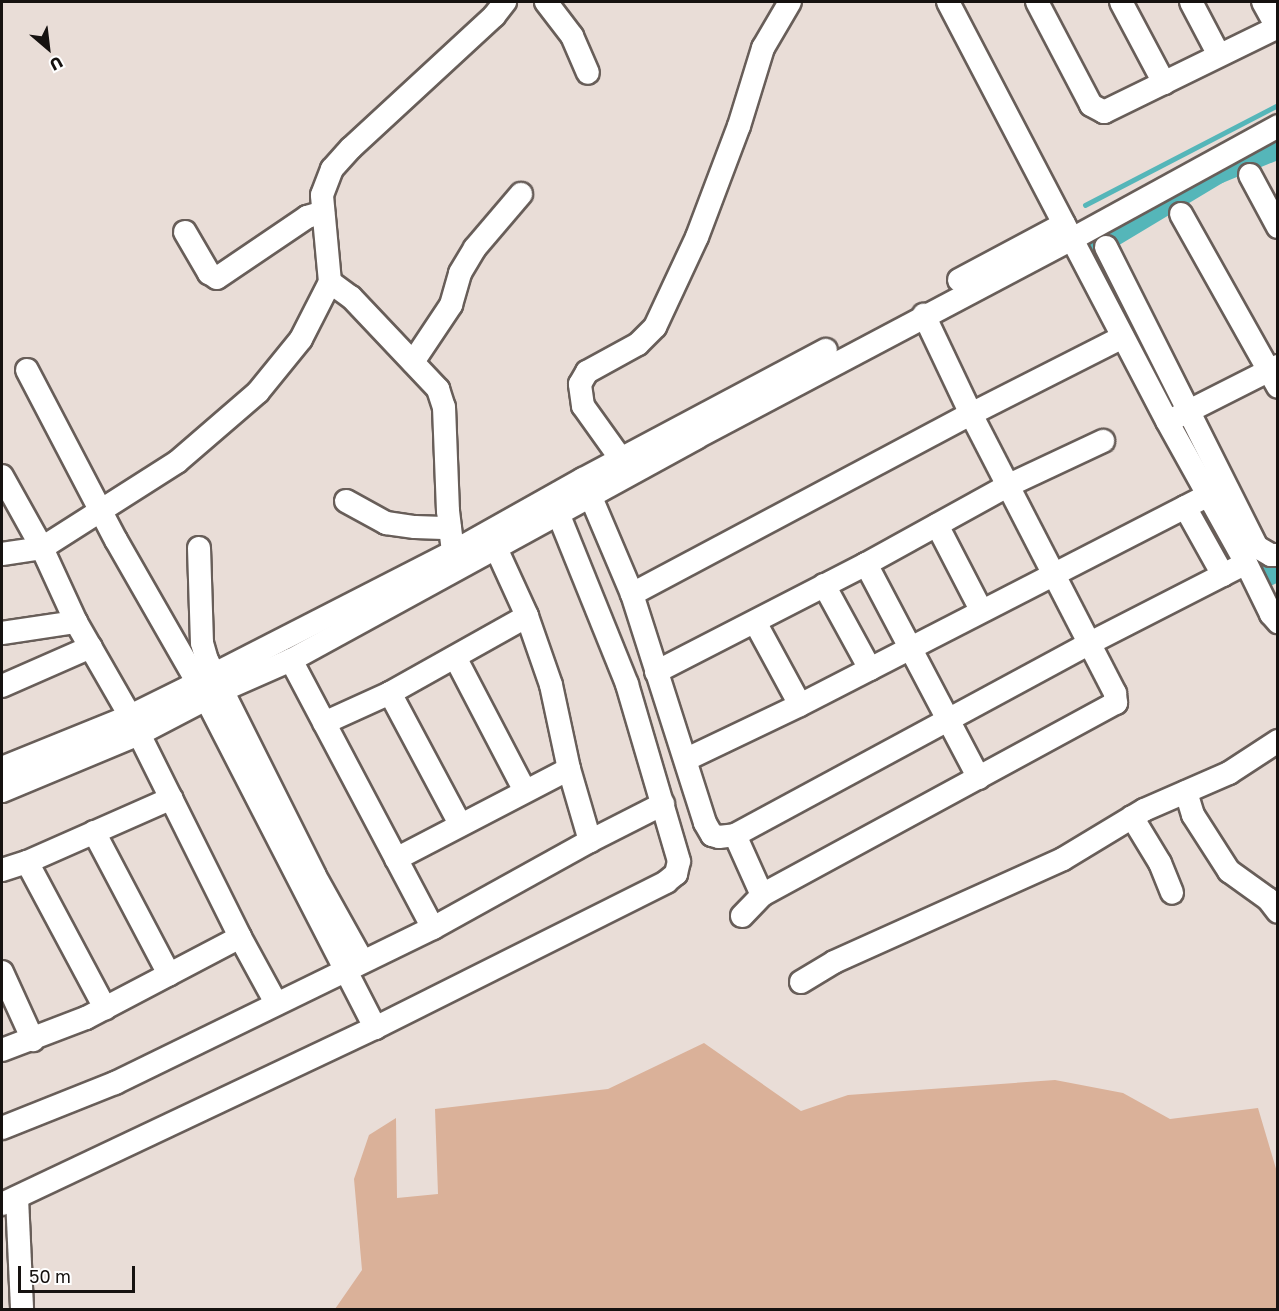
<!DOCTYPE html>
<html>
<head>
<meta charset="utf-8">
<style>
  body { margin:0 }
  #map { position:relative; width:1279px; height:1311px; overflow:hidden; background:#e9ddd7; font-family:"Golos Text",sans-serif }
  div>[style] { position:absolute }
  .green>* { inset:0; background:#dab199 }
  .stream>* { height:4.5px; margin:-2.25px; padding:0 2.25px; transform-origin:2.25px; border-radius:2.25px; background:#55b6b9 }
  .river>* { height:28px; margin:-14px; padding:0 14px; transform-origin:14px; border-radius:14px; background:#55b6b9 }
  .roads { filter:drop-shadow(2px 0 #685e59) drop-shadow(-2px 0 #685e59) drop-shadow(0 2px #685e59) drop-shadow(0 -2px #685e59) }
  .minor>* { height:22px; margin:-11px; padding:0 11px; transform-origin:11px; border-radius:11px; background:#fff }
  span { translate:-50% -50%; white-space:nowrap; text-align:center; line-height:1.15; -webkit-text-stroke:4.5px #fff; paint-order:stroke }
  .frame { position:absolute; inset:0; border:3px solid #161210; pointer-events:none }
  .north { position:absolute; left:18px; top:18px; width:60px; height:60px; -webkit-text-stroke:4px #fff; paint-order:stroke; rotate:152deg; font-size:16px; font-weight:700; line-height:24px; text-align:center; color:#161210 }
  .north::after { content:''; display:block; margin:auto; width:21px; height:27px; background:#161210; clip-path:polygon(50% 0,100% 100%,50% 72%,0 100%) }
  .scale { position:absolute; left:18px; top:1266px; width:117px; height:27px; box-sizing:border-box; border:3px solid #161210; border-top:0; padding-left:8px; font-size:18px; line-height:21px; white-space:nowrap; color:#161210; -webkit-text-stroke:4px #fff; paint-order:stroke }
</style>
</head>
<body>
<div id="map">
  <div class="green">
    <div style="clip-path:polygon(704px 1043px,801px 1111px,848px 1095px,1055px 1080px,1123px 1093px,1170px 1119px,1258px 1108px,1277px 1172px,1277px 1309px,335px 1309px,362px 1270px,354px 1179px,369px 1135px,396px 1118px,397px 1198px,438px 1194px,435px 1109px,608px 1089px)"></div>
  </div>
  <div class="stream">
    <div style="left:1085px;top:205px;width:217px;rotate:-27.4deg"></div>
  </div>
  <div class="river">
    <div style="left:1104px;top:282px;width:38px;rotate:-117deg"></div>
    <div style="left:1087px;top:248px;width:152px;rotate:-31deg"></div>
    <div style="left:1217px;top:170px;width:66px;rotate:-22.3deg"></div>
    <div style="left:1243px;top:543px;width:37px;rotate:61deg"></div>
    <div style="left:1261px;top:575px;width:19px;rotate:-25deg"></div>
  </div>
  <div class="roads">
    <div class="minor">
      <div style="left:546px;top:2px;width:43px;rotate:52.6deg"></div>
      <div style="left:572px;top:36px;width:40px;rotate:66.6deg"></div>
      <div style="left:948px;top:2px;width:473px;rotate:62.4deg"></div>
      <div style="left:1167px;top:421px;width:162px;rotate:60.9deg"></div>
      <div style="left:1246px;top:563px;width:57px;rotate:63.9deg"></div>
      <div style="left:1271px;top:614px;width:11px;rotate:49deg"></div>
      <div style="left:1037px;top:2px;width:116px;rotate:62.3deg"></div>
      <div style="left:1091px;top:105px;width:15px;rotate:28deg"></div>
      <div style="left:1104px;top:112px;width:194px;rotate:-26deg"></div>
      <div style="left:1121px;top:2px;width:92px;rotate:62deg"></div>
      <div style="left:1191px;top:2px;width:60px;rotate:62.2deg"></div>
      <div style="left:1263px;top:2px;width:29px;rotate:61deg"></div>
      <div style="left:1250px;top:175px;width:59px;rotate:61.7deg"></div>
      <div style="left:1181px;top:214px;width:198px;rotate:60.7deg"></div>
      <div style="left:185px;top:232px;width:48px;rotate:59.7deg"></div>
      <div style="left:209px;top:273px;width:9px;rotate:32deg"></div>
      <div style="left:217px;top:278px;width:109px;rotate:-34.1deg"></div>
      <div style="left:307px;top:217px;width:17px;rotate:-17deg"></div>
      <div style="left:1106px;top:247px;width:336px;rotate:63.3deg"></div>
      <div style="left:1257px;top:547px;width:16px;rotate:30deg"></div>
      <div style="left:1271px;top:555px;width:7px"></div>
      <div style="left:959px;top:280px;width:119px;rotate:-28.1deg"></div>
      <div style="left:330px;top:282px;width:26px;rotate:36deg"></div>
      <div style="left:351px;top:297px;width:127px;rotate:46.6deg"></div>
      <div style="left:438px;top:389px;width:19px;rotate:72deg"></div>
      <div style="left:444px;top:407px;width:104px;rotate:87.8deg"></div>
      <div style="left:448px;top:511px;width:41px;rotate:83deg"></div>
      <div style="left:413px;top:362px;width:69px;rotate:-56.3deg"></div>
      <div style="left:451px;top:305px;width:33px;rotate:-74deg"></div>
      <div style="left:460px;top:273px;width:29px;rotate:-59deg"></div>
      <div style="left:475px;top:248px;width:71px;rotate:-49.6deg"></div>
      <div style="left:27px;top:370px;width:192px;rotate:62.4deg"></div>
      <div style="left:116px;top:540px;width:165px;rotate:60.2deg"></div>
      <div style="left:198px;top:683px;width:388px;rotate:62.8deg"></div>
      <div style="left:1177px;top:417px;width:113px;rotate:-26.8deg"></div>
      <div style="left:621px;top:459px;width:65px;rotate:-125.6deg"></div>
      <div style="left:583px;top:406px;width:22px;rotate:-98deg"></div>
      <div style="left:580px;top:384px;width:14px;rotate:-60deg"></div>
      <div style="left:587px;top:372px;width:58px;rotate:-28.8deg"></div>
      <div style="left:638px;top:344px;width:24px;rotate:-45deg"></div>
      <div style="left:655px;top:327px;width:99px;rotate:-65deg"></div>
      <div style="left:697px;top:237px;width:119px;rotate:-69.3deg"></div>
      <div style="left:739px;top:126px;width:82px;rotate:-72.9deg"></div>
      <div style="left:763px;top:48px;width:53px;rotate:-59.6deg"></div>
      <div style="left:2px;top:476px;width:82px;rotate:60.9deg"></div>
      <div style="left:42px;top:548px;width:81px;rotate:65.3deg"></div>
      <div style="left:76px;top:622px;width:108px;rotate:60.1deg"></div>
      <div style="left:130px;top:716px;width:247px;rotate:63.5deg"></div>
      <div style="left:240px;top:937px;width:75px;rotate:61.4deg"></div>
      <div style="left:590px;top:495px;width:108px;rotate:67deg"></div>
      <div style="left:632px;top:594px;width:240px;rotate:72.3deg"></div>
      <div style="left:705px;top:823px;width:14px;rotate:60deg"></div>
      <div style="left:712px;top:835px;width:7px;rotate:16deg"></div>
      <div style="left:719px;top:837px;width:16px;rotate:-7deg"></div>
      <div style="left:735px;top:835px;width:404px;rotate:-28.4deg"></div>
      <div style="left:1090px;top:643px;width:175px;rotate:-27.1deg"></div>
      <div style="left:346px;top:501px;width:46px;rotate:28.8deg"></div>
      <div style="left:386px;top:523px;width:29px;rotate:8deg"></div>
      <div style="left:415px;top:527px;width:35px;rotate:2deg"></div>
      <div style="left:1185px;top:507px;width:78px;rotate:60.8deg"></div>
      <div style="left:937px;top:525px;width:96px;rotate:62.6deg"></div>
      <div style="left:490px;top:535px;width:89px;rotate:65.4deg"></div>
      <div style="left:527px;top:616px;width:73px;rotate:70.8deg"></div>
      <div style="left:551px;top:685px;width:86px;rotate:77.9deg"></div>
      <div style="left:569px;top:769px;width:75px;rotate:73.7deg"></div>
      <div style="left:199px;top:548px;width:95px;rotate:88.2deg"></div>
      <div style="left:202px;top:643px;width:18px;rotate:74deg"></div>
      <div style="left:207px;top:660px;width:241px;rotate:63.4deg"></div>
      <div style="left:315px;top:876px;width:98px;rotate:60.8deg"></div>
      <div style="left:2px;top:554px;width:40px;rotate:-8.5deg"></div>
      <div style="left:42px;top:548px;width:160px;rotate:-32.5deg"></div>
      <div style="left:177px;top:462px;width:107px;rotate:-40.8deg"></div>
      <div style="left:258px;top:392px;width:68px;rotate:-50.9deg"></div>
      <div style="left:301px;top:339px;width:64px;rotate:-63deg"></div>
      <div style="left:330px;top:282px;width:87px;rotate:-95.3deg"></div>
      <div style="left:322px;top:195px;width:28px;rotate:-69deg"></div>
      <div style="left:332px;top:169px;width:28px;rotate:-48deg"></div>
      <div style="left:351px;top:148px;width:195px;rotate:-42.7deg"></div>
      <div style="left:494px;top:16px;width:18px;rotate:-52deg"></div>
      <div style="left:866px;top:564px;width:242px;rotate:62.2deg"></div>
      <div style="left:824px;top:585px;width:96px;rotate:61.3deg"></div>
      <div style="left:632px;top:594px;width:384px;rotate:-28deg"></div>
      <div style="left:971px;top:414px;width:170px;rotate:-26.9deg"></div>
      <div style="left:755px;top:622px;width:94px;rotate:61.5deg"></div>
      <div style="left:2px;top:633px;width:75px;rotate:-8.5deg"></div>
      <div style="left:455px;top:657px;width:151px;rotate:62.4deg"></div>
      <div style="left:291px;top:660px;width:303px;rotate:62.1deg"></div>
      <div style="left:656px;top:672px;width:236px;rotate:-27.2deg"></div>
      <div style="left:866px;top:564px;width:163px;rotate:-28.9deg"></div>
      <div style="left:1009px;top:485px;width:104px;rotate:-25.1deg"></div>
      <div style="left:2px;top:686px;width:97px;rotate:-23.7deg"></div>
      <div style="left:390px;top:693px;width:149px;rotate:61.9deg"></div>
      <div style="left:324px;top:723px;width:72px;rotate:-24.4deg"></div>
      <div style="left:390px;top:693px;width:157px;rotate:-29.3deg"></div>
      <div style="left:687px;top:759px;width:125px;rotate:-25.5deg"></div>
      <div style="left:800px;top:705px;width:458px;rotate:-27.2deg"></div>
      <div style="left:2px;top:768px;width:138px;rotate:-22.1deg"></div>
      <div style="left:130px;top:716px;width:75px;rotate:-26.2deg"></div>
      <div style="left:197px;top:683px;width:288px;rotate:-27.1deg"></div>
      <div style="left:453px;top:552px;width:149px;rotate:-29.3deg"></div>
      <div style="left:583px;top:479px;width:275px;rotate:-28deg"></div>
      <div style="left:2px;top:791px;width:148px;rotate:-22.6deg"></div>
      <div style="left:139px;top:734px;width:95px;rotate:-27.6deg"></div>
      <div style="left:223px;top:690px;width:74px;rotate:-23.8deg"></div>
      <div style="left:291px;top:660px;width:462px;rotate:-28.7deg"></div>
      <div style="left:696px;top:438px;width:425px;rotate:-27.9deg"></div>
      <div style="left:1072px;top:239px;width:235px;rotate:-28.7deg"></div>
      <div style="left:1186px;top:792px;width:24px;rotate:73deg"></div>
      <div style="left:1193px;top:815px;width:67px;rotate:57.3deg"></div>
      <div style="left:1229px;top:871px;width:48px;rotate:35.7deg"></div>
      <div style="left:1268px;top:899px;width:16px;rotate:52deg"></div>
      <div style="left:1132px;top:817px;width:54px;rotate:58.7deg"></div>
      <div style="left:1160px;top:863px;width:32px;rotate:68deg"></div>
      <div style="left:94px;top:832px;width:161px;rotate:62.2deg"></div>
      <div style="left:735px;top:835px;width:66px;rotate:65.8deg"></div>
      <div style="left:396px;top:859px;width:195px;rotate:-27.5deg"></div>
      <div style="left:27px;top:862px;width:166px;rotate:61.9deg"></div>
      <div style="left:2px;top:870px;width:26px;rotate:-18deg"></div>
      <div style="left:27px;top:862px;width:158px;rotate:-23.8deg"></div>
      <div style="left:742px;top:916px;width:29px;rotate:-46deg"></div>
      <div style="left:762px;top:895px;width:403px;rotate:-28.5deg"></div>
      <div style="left:1116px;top:703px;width:10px;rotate:-96deg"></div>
      <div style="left:1115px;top:693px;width:314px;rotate:-117.3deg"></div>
      <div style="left:971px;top:414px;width:110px;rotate:-115.4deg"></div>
      <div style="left:2px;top:972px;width:75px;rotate:65.5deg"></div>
      <div style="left:801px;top:982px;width:39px;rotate:-31deg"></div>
      <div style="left:834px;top:962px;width:251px;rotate:-24.2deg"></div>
      <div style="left:1063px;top:859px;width:95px;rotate:-31.2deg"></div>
      <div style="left:1144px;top:810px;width:93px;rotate:-23.5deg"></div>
      <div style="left:1229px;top:773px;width:59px;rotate:-33.1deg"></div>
      <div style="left:2px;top:1050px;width:90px;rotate:-20.9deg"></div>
      <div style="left:86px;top:1018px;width:174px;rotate:-27.7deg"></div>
      <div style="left:2px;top:1128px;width:122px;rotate:-21.7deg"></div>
      <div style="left:115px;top:1083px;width:354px;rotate:-26deg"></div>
      <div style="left:433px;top:928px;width:179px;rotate:-29deg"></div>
      <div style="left:590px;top:841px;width:82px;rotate:-26.9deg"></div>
      <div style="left:17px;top:1198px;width:112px;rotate:87.4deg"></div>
      <div style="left:2px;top:1204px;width:412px;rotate:-25.3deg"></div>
      <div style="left:375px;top:1028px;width:326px;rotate:-26.6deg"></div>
      <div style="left:666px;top:882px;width:13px;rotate:-39deg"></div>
      <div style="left:676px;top:874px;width:13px;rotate:-77deg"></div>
      <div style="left:679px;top:861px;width:184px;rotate:-106.4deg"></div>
      <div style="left:627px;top:684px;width:184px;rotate:-112deg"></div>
    </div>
  </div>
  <div class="frame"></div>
  <div class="north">U</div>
  <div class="scale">50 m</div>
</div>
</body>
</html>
